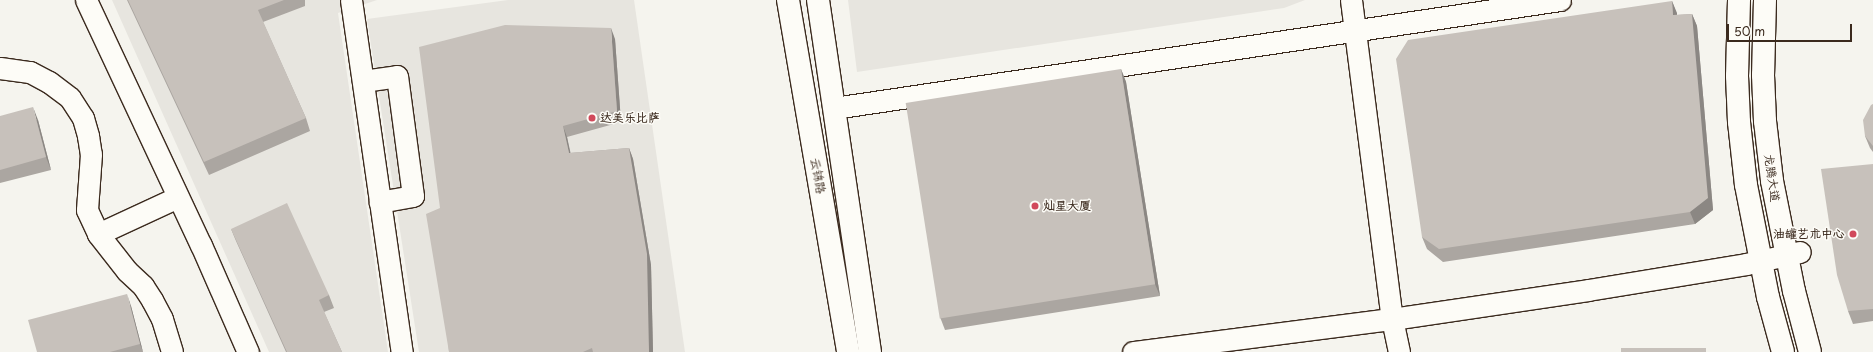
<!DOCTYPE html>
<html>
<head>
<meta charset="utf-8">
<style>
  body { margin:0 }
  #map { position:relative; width:1873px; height:352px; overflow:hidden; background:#f5f4ee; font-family:"Playpen Sans","LXGW WenKai TC",sans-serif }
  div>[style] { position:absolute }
  .built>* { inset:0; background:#e7e5df }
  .roads { filter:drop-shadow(1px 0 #3b2a1e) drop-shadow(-1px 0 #3b2a1e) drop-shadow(0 1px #3b2a1e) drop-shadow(0 -1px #3b2a1e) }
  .minor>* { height:21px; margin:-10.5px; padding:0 10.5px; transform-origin:10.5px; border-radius:10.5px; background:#fdfcf7 }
  .major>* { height:22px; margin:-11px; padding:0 11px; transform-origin:11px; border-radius:11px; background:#fdfcf7 }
  .wall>* { inset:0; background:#aba6a1 }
  .shaded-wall>* { inset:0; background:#8b8783 }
  .building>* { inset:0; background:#c7c1bb; transform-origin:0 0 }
  .dots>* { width:11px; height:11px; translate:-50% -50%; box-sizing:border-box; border:2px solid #fdfcf7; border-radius:50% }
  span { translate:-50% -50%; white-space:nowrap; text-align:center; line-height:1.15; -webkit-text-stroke:3px #fdfcf7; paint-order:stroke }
  .poi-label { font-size:12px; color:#3b2a1e; font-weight:700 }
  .left { translate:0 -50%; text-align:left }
  .right { translate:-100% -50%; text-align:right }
  .street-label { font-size:12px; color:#3b2a1e }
  .scale { position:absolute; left:1727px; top:24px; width:125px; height:18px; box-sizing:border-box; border:2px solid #3b2a1e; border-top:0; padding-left:5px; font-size:12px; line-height:14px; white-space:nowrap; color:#3b2a1e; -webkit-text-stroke:3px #fdfcf7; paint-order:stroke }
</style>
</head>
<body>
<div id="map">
  <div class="built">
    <div style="clip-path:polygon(112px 0,377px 0,338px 13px,388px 352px,269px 352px)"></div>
    <div style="clip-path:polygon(508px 0,634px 0,685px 352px,419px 352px,367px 19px)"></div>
    <div style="clip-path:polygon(848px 0,1305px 0,1284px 8px,857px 72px)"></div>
  </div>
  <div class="roads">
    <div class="minor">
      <div style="left:86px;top:0;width:271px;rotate:64.9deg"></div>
      <div style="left:201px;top:245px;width:117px;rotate:66.3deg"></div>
      <div style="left:351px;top:0;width:356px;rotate:81.8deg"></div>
      <div style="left:1351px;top:0;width:322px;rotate:82.7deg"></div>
      <div style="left:1392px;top:319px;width:34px;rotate:78deg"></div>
      <div style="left:0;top:68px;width:30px;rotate:8deg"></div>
      <div style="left:30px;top:72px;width:21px;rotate:28deg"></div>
      <div style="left:49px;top:82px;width:26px;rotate:37deg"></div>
      <div style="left:70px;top:98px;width:24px;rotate:57deg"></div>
      <div style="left:83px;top:118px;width:19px;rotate:74deg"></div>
      <div style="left:88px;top:136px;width:18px;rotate:81deg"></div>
      <div style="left:91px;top:154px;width:56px;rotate:94.1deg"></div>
      <div style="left:87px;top:210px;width:26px;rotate:65deg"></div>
      <div style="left:98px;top:234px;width:47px;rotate:51.9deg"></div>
      <div style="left:127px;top:271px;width:22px;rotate:43deg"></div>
      <div style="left:143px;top:286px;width:17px;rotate:57deg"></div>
      <div style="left:152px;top:300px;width:21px;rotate:62deg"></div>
      <div style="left:162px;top:319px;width:34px;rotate:73deg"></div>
      <div style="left:363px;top:81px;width:34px;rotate:-8deg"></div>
      <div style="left:397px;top:76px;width:121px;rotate:82.4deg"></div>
      <div style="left:413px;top:196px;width:34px;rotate:170deg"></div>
      <div style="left:834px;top:108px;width:734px;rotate:-8.46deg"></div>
      <div style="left:98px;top:234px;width:88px;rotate:-24.8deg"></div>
      <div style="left:1133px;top:352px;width:261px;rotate:-7.3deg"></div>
      <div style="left:1392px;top:319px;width:198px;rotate:-8.4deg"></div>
      <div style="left:1588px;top:290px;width:160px;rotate:-9.3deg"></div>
      <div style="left:1746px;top:264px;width:55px;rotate:-12.5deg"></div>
    </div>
    <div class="major">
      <div style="left:788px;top:0;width:357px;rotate:80.3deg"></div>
      <div style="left:818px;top:0;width:356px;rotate:81.6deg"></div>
      <div style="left:1739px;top:0;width:76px;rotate:91.5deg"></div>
      <div style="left:1737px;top:76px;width:46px;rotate:87.5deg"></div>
      <div style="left:1739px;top:122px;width:63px;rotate:83.7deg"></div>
      <div style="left:1746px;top:185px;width:114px;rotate:78.9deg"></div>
      <div style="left:1768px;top:297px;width:57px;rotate:74.7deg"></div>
      <div style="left:1765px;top:0;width:75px;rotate:91.5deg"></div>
      <div style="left:1763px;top:75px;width:46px;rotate:87.5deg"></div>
      <div style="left:1765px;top:121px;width:60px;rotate:83.3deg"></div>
      <div style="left:1772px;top:181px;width:112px;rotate:78.7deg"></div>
      <div style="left:1794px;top:291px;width:63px;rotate:75.3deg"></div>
    </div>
  </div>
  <div class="wall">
    <div style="clip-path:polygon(127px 0,305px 0,305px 6px,263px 22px,306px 118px,310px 131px,209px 175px)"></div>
    <div style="clip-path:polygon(1672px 1px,1677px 15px,1692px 14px,1697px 26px,1713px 210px,1695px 224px,1443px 262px,1427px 249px,1422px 237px)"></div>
    <div style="clip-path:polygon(615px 39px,621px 122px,567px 137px,570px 153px,629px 148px,633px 159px,651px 265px,653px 352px,449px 352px,440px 208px)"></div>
    <div style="clip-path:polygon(1121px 69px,1126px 82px,1160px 296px,945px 330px,940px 317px)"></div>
    <div style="clip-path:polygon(1873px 104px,1873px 152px,1870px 148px,1865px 136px)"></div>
    <div style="clip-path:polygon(0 116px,38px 120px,51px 170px,0 183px)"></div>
    <div style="clip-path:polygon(1873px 164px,1873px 321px,1853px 324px,1848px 311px)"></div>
    <div style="clip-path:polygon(231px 229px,329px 295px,334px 308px,324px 312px,342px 352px,286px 352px,236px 241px)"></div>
    <div style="clip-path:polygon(131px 306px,143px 352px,37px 352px)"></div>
  </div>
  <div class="shaded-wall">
    <div style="clip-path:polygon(1672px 1px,1677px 13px,1677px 27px,1673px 15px)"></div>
    <div style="clip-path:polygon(1692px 14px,1697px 26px,1713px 210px,1695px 224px,1690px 212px)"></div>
    <div style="clip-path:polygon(611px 28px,615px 39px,621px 122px,617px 111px)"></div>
    <div style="clip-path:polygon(1121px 69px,1126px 82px,1160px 296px,1155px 284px)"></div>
    <div style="clip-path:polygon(33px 107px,38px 120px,51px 170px,46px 157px)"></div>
    <div style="clip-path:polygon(563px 126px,567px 137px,573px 164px,569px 153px)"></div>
    <div style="clip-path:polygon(629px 148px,633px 159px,651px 265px,653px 352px,649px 352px)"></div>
    <div style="clip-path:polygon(127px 294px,131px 306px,143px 352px,140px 344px)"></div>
  </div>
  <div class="building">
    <div style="clip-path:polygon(128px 0,284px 0,258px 10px,306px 118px,204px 162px)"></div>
    <div style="clip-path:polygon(1672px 1px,1673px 15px,1692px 14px,1708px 198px,1690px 212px,1439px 249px,1422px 237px,1396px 59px,1408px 40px)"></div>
    <div style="clip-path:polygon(505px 25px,611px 28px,617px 111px,563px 126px,569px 153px,629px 148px,647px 254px,649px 352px,593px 352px,592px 348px,583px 352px,449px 352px,426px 214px,440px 208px,419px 47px)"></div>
    <div style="left:1121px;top:69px;width:218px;height:218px;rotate:81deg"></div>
    <div style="clip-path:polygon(1873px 104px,1873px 146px,1865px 136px,1863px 120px,1871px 105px)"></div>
    <div style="clip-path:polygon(33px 107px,46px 157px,0 170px,0 116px)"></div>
    <div style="clip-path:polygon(1873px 164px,1873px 309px,1848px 311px,1837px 275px,1821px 169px)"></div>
    <div style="clip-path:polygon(287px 203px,329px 295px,319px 300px,342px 352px,287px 352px,231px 229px)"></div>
    <div style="clip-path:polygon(127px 294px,140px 344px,110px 352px,37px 352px,28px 320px)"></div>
    <div style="left:1621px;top:348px;width:85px;height:4px"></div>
  </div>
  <div class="dots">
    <div style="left:592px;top:118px;background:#d1495b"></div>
    <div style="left:1035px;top:206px;background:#d1495b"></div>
    <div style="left:1853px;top:234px;background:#d1495b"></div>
  </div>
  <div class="poi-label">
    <span class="left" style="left:600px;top:118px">达美乐比萨</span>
    <span class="left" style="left:1043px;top:206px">灿星大厦</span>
    <span class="right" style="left:1845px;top:234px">油罐艺术中心</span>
  </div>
  <div class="street-label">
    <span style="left:818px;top:176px;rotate:80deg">云锦路</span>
    <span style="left:1772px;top:178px;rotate:82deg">龙腾大道</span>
  </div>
  <div class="scale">50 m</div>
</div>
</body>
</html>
